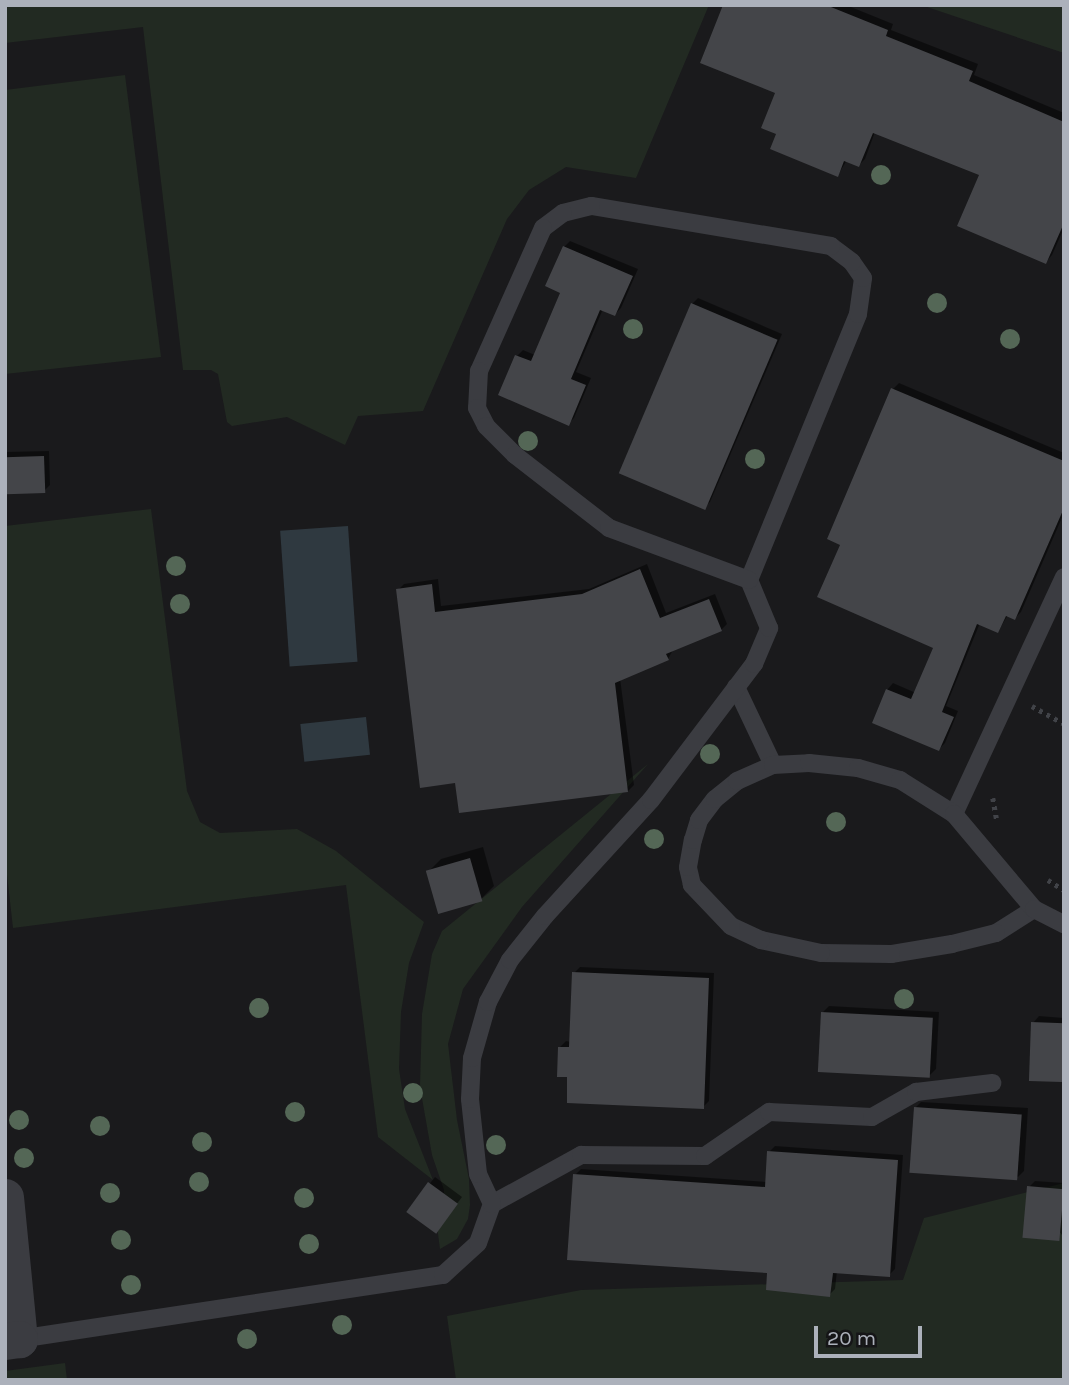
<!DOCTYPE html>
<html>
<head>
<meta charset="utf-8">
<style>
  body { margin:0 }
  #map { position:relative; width:1069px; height:1385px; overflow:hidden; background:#1a1a1c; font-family:Karla,sans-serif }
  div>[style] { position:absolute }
  .green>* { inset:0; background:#222a22 }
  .water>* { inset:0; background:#2f3940; transform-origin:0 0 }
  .shadow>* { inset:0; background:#0007 }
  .building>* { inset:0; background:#444549; transform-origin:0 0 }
  .path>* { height:4.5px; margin-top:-2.25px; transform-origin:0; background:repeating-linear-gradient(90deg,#414348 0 3.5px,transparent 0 8.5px) }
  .lane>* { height:18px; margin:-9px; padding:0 9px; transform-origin:9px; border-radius:9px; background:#3b3c41 }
  .street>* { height:37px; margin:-18.5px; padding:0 18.5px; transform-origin:18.5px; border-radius:18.5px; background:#3b3c41 }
  .trees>* { width:20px; height:20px; margin:-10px; border-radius:50%; background:#546756 }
  span { translate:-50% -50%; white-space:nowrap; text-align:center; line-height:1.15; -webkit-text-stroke:5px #151517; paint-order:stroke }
  .frame { position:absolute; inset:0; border:7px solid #acb1bb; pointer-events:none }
  .scale { position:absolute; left:814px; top:1326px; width:108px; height:32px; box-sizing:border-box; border:4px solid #acb1bb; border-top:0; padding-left:9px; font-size:21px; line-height:24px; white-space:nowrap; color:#acb1bb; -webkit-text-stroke:5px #151517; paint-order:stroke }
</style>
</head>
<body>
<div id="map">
  <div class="green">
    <div style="clip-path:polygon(5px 5px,709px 5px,636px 178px,566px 167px,529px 190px,507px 219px,423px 411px,358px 416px,345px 445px,287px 417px,232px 426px,227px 422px,218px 374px,211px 370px,183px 370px,143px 27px,5px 43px)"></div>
    <div style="clip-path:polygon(921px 5px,1064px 5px,1064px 53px)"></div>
    <div style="clip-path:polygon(125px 75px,161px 357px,5px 374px,5px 90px)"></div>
    <div style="clip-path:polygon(151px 509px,187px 791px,200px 822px,220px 833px,297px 829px,336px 851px,424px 922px,409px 963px,401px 1012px,399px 1069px,405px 1109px,433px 1180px,378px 1137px,346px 885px,13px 928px,5px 857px,5px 526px)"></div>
    <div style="clip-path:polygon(648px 764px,522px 907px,463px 989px,448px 1044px,457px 1120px,469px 1179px,470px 1205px,468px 1219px,457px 1239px,440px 1249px,437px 1226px,443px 1212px,444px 1190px,432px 1155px,420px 1087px,422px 1014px,432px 954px,442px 931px)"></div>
    <div style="clip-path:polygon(1064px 1183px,1064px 1380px,456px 1380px,447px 1316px,581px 1290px,903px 1280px,924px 1218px)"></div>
    <div style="clip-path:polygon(65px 1363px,67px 1380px,5px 1380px,5px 1371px)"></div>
  </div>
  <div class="water">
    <div style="left:348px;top:526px;width:136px;height:68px;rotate:86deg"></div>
    <div style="left:366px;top:717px;width:38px;height:66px;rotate:84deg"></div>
  </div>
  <div class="shadow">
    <div style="clip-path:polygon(725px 5px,846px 5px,893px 24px,891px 30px,978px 64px,974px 75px,1064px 113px,1064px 228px,1052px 255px,1046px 262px,981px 174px,875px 132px,865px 159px,859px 165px,847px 160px,838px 175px,779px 133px,777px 92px)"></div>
    <div style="clip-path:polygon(570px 241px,638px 269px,621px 308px,615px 314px,603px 309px,576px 372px,591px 378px,574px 418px,568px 424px,517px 356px,523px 350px,535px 355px,562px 292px,564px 247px)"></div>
    <div style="clip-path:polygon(698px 298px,782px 334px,710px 502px,704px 508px,692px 304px)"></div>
    <div style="clip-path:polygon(899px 383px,1064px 453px,1064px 513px,1021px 612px,1015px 618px,1008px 615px,998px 631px,980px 623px,946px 706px,958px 711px,945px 743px,939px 749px,887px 690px,893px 683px,916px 693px,935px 647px,842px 544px,829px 538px,893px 389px)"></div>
    <div style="clip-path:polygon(49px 451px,50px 485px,44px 491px,5px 492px,5px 452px)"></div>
    <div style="clip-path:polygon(647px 564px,666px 613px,715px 594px,727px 624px,721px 630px,673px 650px,668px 659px,620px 678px,634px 785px,628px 791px,457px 781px,398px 590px,404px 584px,438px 579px,441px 606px,589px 589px)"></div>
    <div style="clip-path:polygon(483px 847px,494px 886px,481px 899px,428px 872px,441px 859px)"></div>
    <div style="clip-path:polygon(580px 967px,714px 973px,709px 1101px,703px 1107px,569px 1076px,559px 1048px,566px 1041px,571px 1042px,574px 973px)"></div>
    <div style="clip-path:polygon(829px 1006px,939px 1012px,936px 1069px,930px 1075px,823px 1012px)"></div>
    <div style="clip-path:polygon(1039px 1016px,1064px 1018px,1064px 1081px,1033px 1023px)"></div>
    <div style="clip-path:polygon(921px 1102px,1028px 1108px,1024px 1171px,1018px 1177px,915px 1108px)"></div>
    <div style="clip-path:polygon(775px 1146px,903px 1155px,895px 1269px,889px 1275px,837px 1271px,835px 1289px,829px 1295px,769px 1272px,575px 1175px,581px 1169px,767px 1182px,769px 1152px)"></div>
    <div style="clip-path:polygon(435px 1177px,462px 1197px,440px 1226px,408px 1211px)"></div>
    <div style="clip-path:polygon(1035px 1181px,1064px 1183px,1064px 1238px,1029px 1187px)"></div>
  </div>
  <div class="building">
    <div style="clip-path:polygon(723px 5px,826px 5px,888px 30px,886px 36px,973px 71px,969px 81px,1064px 122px,1064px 223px,1046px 264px,957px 226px,979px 175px,873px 133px,859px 167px,844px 161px,838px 177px,770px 149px,776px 134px,761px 128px,775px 93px,700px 63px)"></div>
    <div style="clip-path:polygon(563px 246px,633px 276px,615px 316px,600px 310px,571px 379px,586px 385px,569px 426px,498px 395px,515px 355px,531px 361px,560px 293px,545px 286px)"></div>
    <div style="left:691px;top:303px;width:94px;height:185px;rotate:23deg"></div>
    <div style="clip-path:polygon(891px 388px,1064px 461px,1064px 508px,1015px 620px,1006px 616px,998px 633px,977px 624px,942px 712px,954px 717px,939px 751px,872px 723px,886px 689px,911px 699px,933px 648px,817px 597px,840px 545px,827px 539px)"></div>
    <div style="left:44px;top:456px;width:37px;height:39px;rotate:88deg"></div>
    <div style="clip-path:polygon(640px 569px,660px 618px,709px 599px,722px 631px,666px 654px,669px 660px,615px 683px,628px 792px,459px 813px,455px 783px,420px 788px,396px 589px,432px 584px,435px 612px,582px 594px)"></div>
    <div style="left:470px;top:858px;width:45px;height:46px;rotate:74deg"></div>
    <div style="clip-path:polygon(572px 972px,709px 978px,704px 1109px,567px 1103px,567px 1077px,557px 1077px,558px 1047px,569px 1047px)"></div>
    <div style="left:821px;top:1012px;width:112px;height:60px;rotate:3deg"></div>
    <div style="left:1031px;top:1022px;width:33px;height:59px;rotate:2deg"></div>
    <div style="left:914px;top:1107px;width:108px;height:66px;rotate:4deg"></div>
    <div style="clip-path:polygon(767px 1151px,898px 1160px,890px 1277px,833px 1273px,830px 1297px,766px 1290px,767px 1273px,567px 1260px,573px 1174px,765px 1187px)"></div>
    <div style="left:428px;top:1182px;width:37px;height:37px;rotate:36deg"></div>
    <div style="left:1027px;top:1186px;width:37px;height:52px;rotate:5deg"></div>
  </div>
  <div class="path">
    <div style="left:1032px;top:706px;width:37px;rotate:29deg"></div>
    <div style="left:993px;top:798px;width:22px;rotate:80deg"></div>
    <div style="left:1048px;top:880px;width:19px;rotate:32deg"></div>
  </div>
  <div class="lane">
    <div style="left:736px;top:687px;width:86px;rotate:64.6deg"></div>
    <div style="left:954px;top:814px;width:261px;rotate:-65.1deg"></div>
    <div style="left:1034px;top:909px;width:45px;rotate:147.7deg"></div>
    <div style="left:996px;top:933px;width:45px;rotate:166deg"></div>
    <div style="left:952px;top:944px;width:62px;rotate:170.7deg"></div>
    <div style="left:891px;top:954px;width:70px;rotate:-179.2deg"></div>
    <div style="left:821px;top:953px;width:61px;rotate:-167.8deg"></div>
    <div style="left:761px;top:940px;width:33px;rotate:-155deg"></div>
    <div style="left:731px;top:926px;width:57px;rotate:-133.6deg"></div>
    <div style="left:692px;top:885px;width:18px;rotate:-103deg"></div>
    <div style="left:688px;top:867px;width:27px;rotate:-80deg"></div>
    <div style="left:693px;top:840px;width:21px;rotate:-73deg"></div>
    <div style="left:699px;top:820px;width:26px;rotate:-53deg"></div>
    <div style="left:715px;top:799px;width:28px;rotate:-39deg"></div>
    <div style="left:737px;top:781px;width:39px;rotate:-24deg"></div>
    <div style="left:773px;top:765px;width:36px;rotate:-3deg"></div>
    <div style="left:809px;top:763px;width:49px;rotate:5.8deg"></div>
    <div style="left:858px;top:768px;width:44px;rotate:15.9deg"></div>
    <div style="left:900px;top:780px;width:64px;rotate:32.2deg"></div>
    <div style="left:954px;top:814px;width:124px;rotate:49.9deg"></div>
    <div style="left:1034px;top:909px;width:34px;rotate:27deg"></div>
    <div style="left:492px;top:1204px;width:102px;rotate:-28.8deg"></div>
    <div style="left:581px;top:1155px;width:124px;rotate:0.5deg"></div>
    <div style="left:705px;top:1156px;width:78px;rotate:-34.5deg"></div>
    <div style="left:769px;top:1112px;width:103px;rotate:2.8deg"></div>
    <div style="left:872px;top:1117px;width:51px;rotate:-29.6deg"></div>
    <div style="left:916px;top:1092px;width:77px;rotate:-6.8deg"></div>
    <div style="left:19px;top:1339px;width:429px;rotate:-8.6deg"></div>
    <div style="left:443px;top:1275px;width:47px;rotate:-42.4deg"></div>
    <div style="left:478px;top:1243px;width:41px;rotate:-70.3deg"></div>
    <div style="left:492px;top:1204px;width:33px;rotate:-115deg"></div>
    <div style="left:478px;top:1174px;width:75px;rotate:-96.1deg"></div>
    <div style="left:470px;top:1099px;width:41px;rotate:-87.2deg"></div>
    <div style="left:472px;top:1058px;width:58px;rotate:-74.1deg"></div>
    <div style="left:488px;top:1002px;width:47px;rotate:-62.4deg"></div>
    <div style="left:510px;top:960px;width:56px;rotate:-51.5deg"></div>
    <div style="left:545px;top:916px;width:157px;rotate:-47.6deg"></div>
    <div style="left:651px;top:800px;width:171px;rotate:-52.9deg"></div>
    <div style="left:754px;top:664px;width:39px;rotate:-67deg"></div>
    <div style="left:769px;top:628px;width:52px;rotate:-112.6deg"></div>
    <div style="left:749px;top:580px;width:287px;rotate:-67.7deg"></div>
    <div style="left:858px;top:314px;width:36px;rotate:-82deg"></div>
    <div style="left:863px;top:278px;width:19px;rotate:-125deg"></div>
    <div style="left:852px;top:262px;width:26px;rotate:-143deg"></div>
    <div style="left:831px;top:246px;width:243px;rotate:-170.5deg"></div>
    <div style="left:591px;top:206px;width:29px;rotate:166deg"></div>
    <div style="left:563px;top:213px;width:25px;rotate:143deg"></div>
    <div style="left:543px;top:228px;width:157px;rotate:114.1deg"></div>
    <div style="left:479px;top:371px;width:37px;rotate:93deg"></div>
    <div style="left:477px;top:408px;width:20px;rotate:63deg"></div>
    <div style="left:486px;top:426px;width:41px;rotate:45deg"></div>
    <div style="left:515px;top:455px;width:119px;rotate:37.8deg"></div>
    <div style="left:609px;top:528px;width:149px;rotate:20.4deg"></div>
  </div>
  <div class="street">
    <div style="left:5px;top:1197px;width:143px;rotate:84.4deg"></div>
    <div style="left:19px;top:1339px;width:14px;rotate:172deg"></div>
  </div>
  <div class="trees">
    <div style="left:881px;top:175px"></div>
    <div style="left:937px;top:303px"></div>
    <div style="left:633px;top:329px"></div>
    <div style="left:1010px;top:339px"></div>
    <div style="left:528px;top:441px"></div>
    <div style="left:755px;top:459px"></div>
    <div style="left:176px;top:566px"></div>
    <div style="left:180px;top:604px"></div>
    <div style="left:710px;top:754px"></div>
    <div style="left:836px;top:822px"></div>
    <div style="left:654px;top:839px"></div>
    <div style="left:904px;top:999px"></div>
    <div style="left:259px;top:1008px"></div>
    <div style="left:413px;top:1093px"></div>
    <div style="left:295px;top:1112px"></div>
    <div style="left:19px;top:1120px"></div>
    <div style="left:100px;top:1126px"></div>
    <div style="left:202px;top:1142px"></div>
    <div style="left:496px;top:1145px"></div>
    <div style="left:24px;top:1158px"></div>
    <div style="left:199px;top:1182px"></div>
    <div style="left:110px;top:1193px"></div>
    <div style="left:304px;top:1198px"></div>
    <div style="left:121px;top:1240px"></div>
    <div style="left:309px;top:1244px"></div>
    <div style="left:131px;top:1285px"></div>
    <div style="left:342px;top:1325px"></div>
    <div style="left:247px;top:1339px"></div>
  </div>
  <div class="frame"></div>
  <div class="scale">20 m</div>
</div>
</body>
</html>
